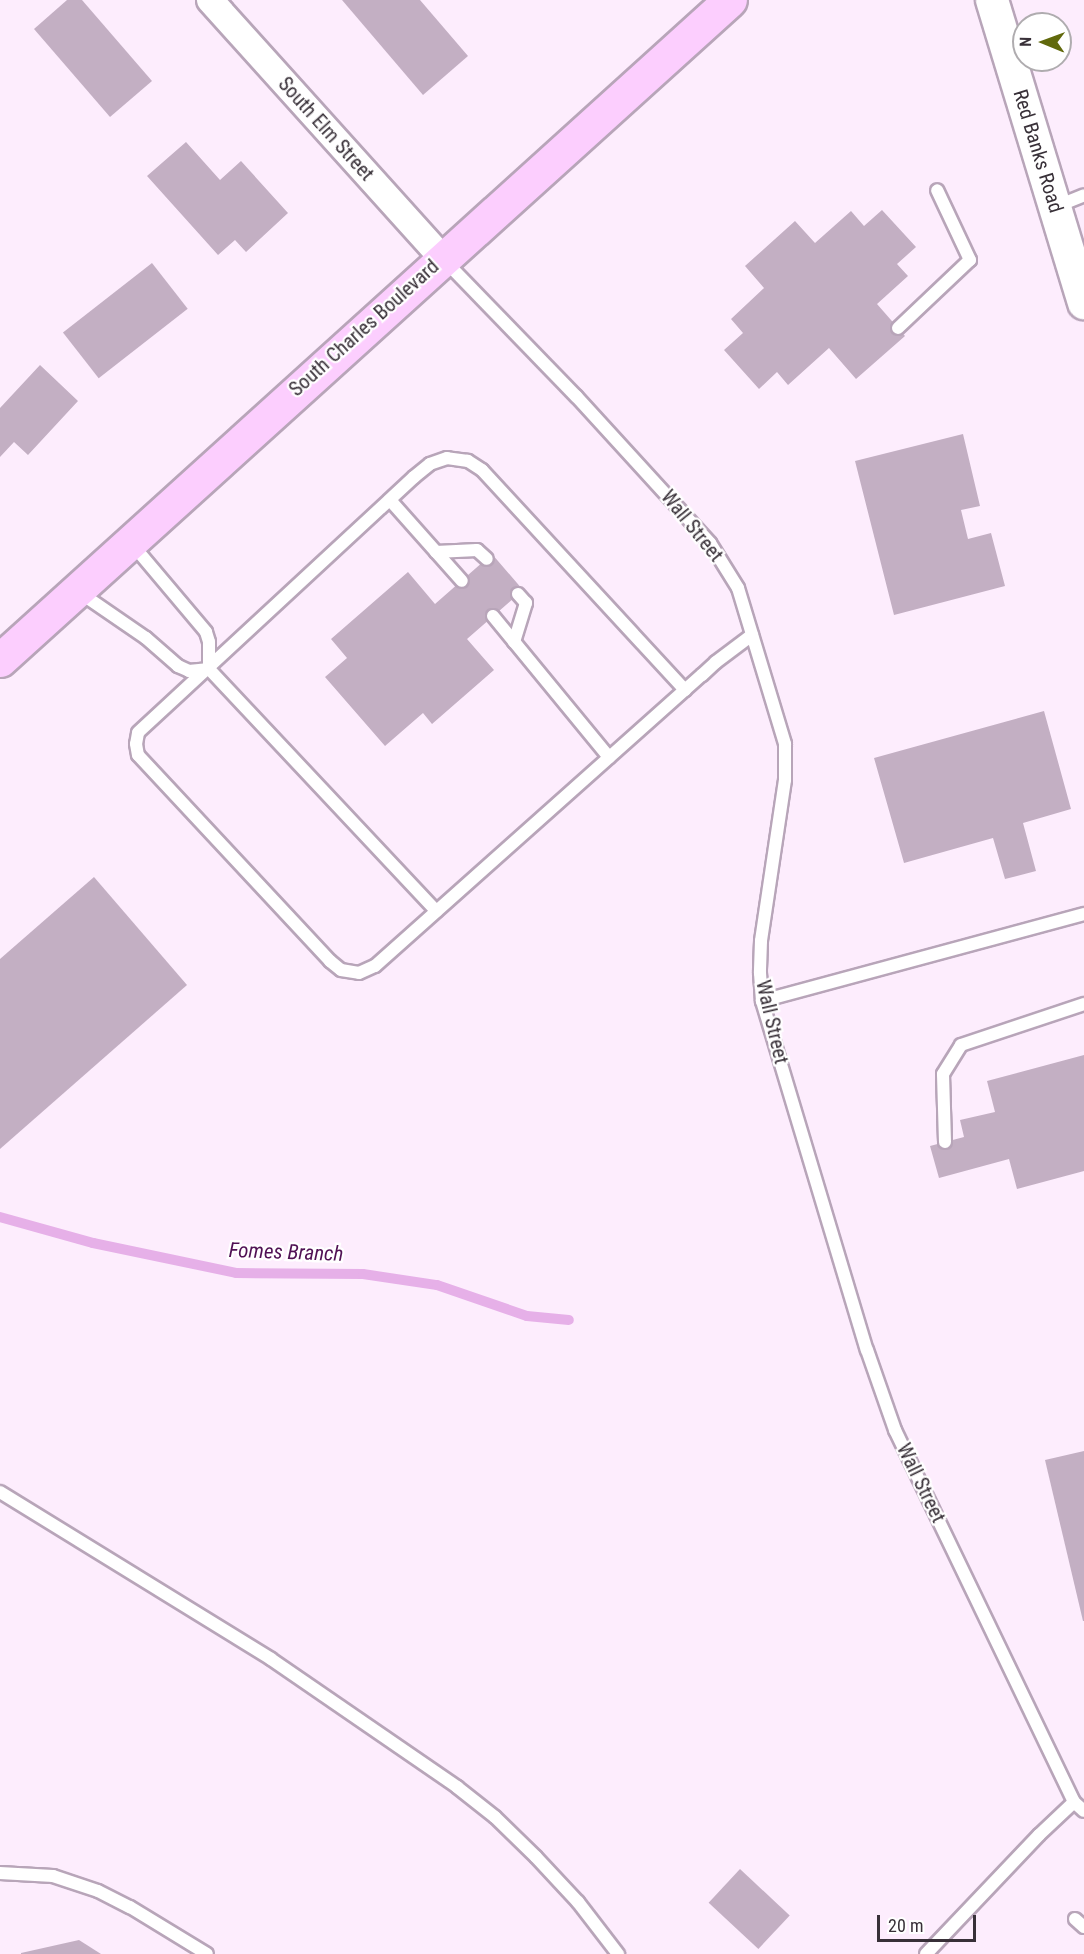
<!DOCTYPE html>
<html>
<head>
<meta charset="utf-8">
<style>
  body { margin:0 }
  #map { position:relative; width:1084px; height:1954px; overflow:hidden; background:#fdedfd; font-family:"Roboto Condensed",sans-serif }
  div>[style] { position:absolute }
  .stream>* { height:10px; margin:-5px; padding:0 5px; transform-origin:5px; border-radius:5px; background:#e6b0e8 }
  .building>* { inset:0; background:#c3afc3; transform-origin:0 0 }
  .roads { filter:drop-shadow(2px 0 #b8a5b9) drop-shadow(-2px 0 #b8a5b9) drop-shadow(0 2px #b8a5b9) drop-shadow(0 -2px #b8a5b9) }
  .service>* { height:12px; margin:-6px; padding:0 6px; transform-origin:6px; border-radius:6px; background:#fff }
  .minor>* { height:26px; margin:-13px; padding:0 13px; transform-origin:13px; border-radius:13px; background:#fff }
  .tertiary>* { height:32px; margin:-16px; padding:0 16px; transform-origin:16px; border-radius:16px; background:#fff }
  .primary>* { height:33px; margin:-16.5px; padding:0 16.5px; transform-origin:16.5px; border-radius:16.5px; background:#fccefe }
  span { translate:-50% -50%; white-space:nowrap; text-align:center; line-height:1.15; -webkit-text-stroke:4.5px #fff; paint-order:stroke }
  .street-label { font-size:20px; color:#383038 }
  .water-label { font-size:21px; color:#501154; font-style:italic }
  .north { position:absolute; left:1012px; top:12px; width:60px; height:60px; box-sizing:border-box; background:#fff; border:2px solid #afacaf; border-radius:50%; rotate:271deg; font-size:16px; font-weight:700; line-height:24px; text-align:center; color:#383038 }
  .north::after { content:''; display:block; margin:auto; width:21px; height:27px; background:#61690c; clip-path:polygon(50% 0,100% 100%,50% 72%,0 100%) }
  .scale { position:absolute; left:877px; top:1915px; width:99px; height:27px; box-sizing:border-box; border:3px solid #383038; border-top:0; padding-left:8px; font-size:18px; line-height:21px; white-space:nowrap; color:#383038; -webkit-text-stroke:4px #fff; paint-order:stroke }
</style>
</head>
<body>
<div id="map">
  <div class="stream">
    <div style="left:0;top:1217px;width:97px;rotate:15.6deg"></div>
    <div style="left:93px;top:1243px;width:146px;rotate:11.8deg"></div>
    <div style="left:236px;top:1273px;width:127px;rotate:0.5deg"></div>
    <div style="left:363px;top:1274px;width:75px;rotate:8.5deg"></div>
    <div style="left:437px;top:1285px;width:95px;rotate:19deg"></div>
    <div style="left:527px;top:1316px;width:42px;rotate:5.4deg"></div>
  </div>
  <div class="building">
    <div style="clip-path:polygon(67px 0,82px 0,152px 81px,110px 117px,34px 29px)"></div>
    <div style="clip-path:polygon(342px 0,420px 0,468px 56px,423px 95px)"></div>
    <div style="clip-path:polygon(186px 142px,220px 180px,241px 161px,288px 213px,246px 252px,235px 240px,218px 255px,147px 176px)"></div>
    <div style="clip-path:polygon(882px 210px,916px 247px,897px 264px,908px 276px,877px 304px,905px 336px,856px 379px,829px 348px,788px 385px,777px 372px,759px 389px,724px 350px,743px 333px,731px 319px,764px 288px,745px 266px,795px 221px,815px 243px,851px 211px,864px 226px)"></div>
    <div style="left:152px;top:263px;width:58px;height:113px;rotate:52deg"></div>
    <div style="clip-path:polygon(40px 365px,78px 401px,28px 455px,14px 442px,0 457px,0 408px)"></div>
    <div style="clip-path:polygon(963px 434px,980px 506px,961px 510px,968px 539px,991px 533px,1005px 586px,894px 615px,855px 461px)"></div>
    <div style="clip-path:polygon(492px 554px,523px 590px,467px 639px,494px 670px,432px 724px,423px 713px,385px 746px,325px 677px,347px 658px,331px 639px,408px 572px,435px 604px)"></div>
    <div style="clip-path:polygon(1044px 711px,1071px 809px,1023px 823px,1036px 871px,1005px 879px,993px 838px,904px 863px,874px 758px)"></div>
    <div style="clip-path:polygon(94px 877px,187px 985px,0 1149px,0 959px)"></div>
    <div style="clip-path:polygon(1084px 1055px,1084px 1171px,1017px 1189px,1009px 1159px,939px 1178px,930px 1146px,964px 1137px,960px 1120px,995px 1112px,987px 1081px)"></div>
    <div style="clip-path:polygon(1084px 1451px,1084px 1621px,1083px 1621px,1045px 1460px)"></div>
    <div style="left:740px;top:1869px;width:68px;height:46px;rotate:43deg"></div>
    <div style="clip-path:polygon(79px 1940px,101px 1954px,21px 1954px,21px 1953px)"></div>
  </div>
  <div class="roads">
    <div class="service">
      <div style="left:1055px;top:207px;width:31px;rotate:-22deg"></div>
      <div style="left:444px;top:260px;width:190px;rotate:45.9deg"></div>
      <div style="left:576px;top:396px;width:199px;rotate:47.6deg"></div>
      <div style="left:710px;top:543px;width:53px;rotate:58.1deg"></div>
      <div style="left:738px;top:588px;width:163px;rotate:73.2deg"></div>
      <div style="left:785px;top:744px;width:36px;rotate:90deg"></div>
      <div style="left:785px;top:780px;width:163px;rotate:98.5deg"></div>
      <div style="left:761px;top:941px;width:32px;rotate:92deg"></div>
      <div style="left:760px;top:973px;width:28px;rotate:86deg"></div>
      <div style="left:762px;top:1001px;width:364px;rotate:73.3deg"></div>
      <div style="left:867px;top:1350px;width:85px;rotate:70.7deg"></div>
      <div style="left:895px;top:1430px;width:413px;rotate:64.3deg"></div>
      <div style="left:1074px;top:1802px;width:13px;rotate:42deg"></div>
      <div style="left:898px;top:328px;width:99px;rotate:-43.4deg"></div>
      <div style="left:970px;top:260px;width:77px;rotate:-115.2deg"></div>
      <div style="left:390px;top:500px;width:108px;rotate:48.4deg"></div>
      <div style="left:132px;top:544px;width:115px;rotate:49.9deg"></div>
      <div style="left:206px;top:632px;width:10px;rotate:73deg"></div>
      <div style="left:209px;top:642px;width:27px;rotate:90deg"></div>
      <div style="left:209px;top:669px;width:332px;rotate:46.8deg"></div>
      <div style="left:436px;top:552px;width:41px;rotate:-2.8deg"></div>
      <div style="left:477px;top:550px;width:13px;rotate:42deg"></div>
      <div style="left:79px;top:592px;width:81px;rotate:34.5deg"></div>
      <div style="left:146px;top:638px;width:43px;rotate:41.2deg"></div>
      <div style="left:178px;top:666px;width:12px;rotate:24deg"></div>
      <div style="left:189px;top:671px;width:20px;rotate:-6deg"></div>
      <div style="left:493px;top:616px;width:183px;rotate:50.6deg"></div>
      <div style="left:514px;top:642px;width:41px;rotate:-72.9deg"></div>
      <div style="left:526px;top:603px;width:12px;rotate:-132deg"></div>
      <div style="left:685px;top:690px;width:299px;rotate:-132.7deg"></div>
      <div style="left:482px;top:470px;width:17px;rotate:-147deg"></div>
      <div style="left:468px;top:461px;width:21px;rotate:-172deg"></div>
      <div style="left:447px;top:458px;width:18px;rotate:161deg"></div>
      <div style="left:430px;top:464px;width:21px;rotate:141deg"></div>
      <div style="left:414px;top:477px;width:376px;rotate:137.2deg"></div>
      <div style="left:138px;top:733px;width:11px;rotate:100deg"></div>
      <div style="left:136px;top:744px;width:11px;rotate:80deg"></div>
      <div style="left:138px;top:755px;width:282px;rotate:47deg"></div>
      <div style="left:330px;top:961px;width:14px;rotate:39deg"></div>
      <div style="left:341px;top:970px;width:18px;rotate:9deg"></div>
      <div style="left:359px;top:973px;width:17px;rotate:-24deg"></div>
      <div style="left:375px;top:966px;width:438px;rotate:-41.7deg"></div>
      <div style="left:702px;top:675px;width:19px;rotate:-43deg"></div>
      <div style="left:716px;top:662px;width:45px;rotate:-36.9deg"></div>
      <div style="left:762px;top:1001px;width:334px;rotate:-15.1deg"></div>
      <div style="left:945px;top:1142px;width:68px;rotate:-91.7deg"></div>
      <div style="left:943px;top:1074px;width:34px;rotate:-58deg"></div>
      <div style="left:961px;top:1045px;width:130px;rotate:-18.4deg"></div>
      <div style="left:0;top:1492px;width:318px;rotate:31.6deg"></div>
      <div style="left:271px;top:1659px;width:226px;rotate:34.5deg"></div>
      <div style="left:457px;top:1787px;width:48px;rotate:38.3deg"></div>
      <div style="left:495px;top:1817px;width:57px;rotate:44.3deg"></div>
      <div style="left:536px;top:1857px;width:62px;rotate:47deg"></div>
      <div style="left:578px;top:1902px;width:66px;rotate:52.4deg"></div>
      <div style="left:0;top:1873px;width:53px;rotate:3.2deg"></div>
      <div style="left:53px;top:1876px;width:47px;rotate:18.4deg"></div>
      <div style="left:98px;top:1891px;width:36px;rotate:27deg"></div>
      <div style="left:130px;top:1907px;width:90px;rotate:31.4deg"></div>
      <div style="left:1075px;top:1919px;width:12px;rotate:42deg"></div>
      <div style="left:926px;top:1954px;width:164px;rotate:-46.5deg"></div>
      <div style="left:1039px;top:1835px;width:48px;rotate:-43.3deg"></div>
    </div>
    <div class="minor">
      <div style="left:210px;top:0;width:347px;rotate:48deg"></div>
    </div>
    <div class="tertiary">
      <div style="left:992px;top:0;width:317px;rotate:73.1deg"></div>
    </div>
    <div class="primary">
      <div style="left:0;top:660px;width:984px;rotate:-42.12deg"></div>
    </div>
  </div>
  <div class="street-label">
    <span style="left:326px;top:129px;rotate:48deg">South Elm Street</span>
    <span style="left:1038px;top:151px;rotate:73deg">Red Banks Road</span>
    <span style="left:364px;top:328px;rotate:-42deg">South Charles Boulevard</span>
    <span style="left:692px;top:526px;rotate:51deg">Wall Street</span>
    <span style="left:772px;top:1022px;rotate:77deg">Wall Street</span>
    <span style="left:921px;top:1483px;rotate:64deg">Wall Street</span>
  </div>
  <div class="water-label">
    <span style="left:286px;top:1252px;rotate:2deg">Fomes Branch</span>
  </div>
  <div class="north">N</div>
  <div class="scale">20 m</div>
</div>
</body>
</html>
